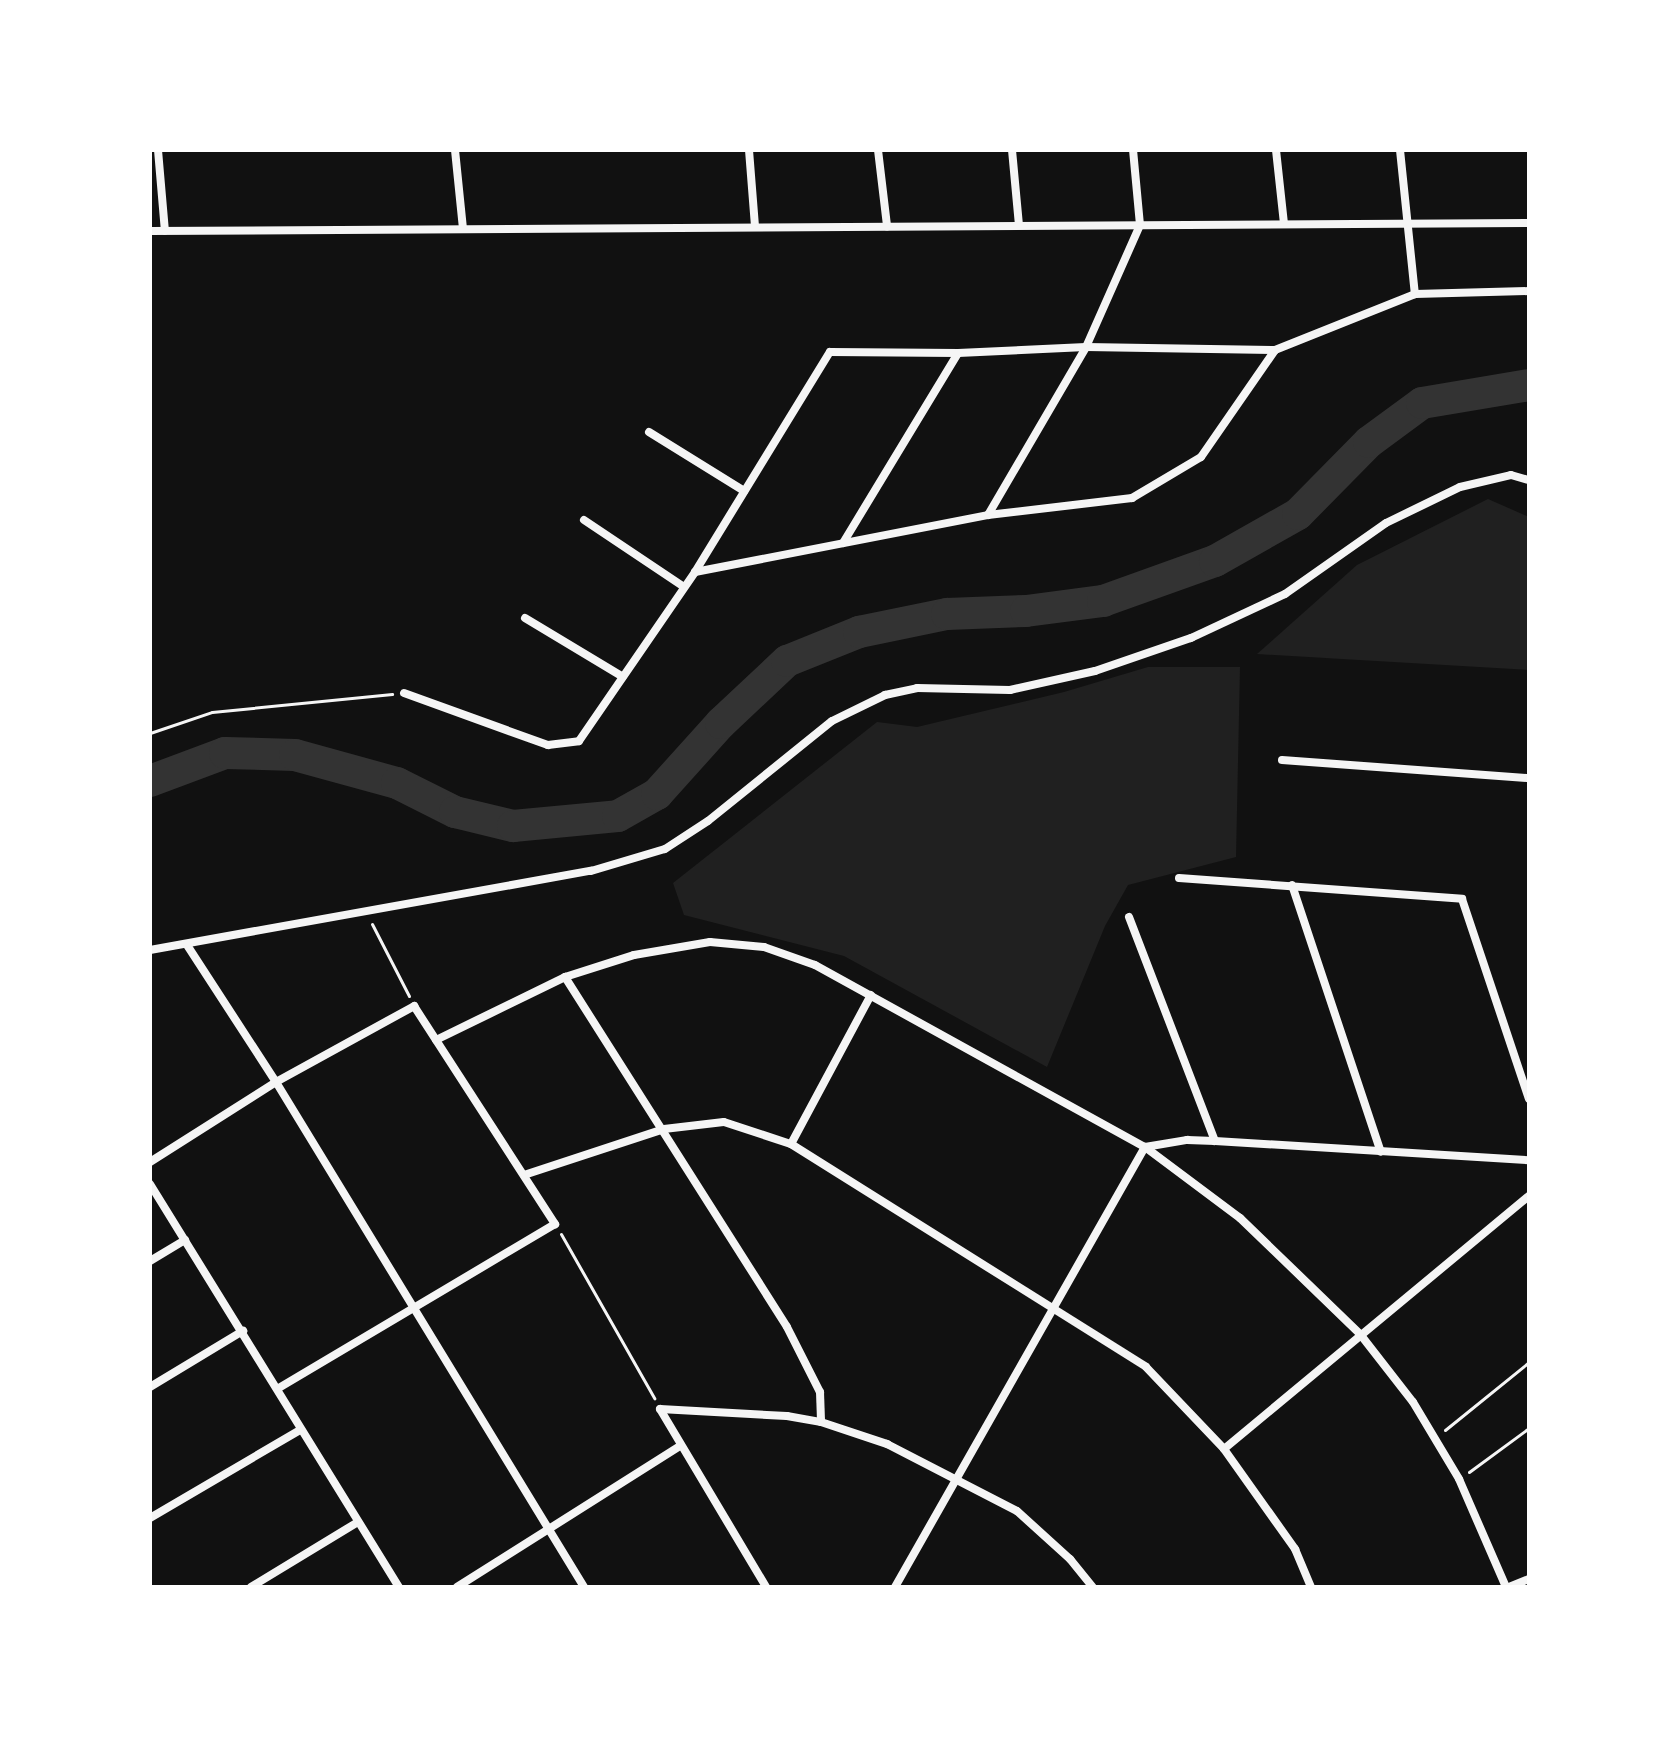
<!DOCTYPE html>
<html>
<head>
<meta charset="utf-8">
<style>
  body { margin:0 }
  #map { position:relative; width:1679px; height:1737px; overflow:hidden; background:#111; font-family:"Varela Round",sans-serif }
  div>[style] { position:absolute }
  .green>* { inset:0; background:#202020 }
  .river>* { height:32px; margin:-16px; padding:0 16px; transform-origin:16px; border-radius:16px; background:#333 }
  .path>* { height:3px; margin:-1.5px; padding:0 1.5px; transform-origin:1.5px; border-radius:1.5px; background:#f5f5f5 }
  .minor>* { height:8px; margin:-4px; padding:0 4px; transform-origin:4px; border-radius:4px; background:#f5f5f5 }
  span { translate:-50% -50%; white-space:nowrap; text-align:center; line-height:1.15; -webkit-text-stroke:8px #fff; paint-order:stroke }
  .frame { position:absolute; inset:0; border:152px solid #fff; pointer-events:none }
</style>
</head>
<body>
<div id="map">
  <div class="green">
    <div style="clip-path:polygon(1488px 499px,1529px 517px,1529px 670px,1257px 654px,1357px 565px)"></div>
    <div style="clip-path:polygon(1148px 667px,1240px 667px,1236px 857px,1128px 885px,1105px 926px,1047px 1067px,844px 956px,684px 915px,673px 883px,877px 722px,917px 727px,1064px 692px)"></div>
  </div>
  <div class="river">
    <div style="left:150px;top:781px;width:80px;rotate:-20.5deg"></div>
    <div style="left:225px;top:753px;width:70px;rotate:1.6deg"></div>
    <div style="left:295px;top:755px;width:106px;rotate:15.4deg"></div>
    <div style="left:397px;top:783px;width:65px;rotate:26.6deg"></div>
    <div style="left:455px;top:812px;width:60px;rotate:13.6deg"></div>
    <div style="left:513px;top:826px;width:105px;rotate:-5.4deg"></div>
    <div style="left:618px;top:816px;width:45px;rotate:-29.4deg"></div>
    <div style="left:657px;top:794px;width:96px;rotate:-48deg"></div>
    <div style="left:721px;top:723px;width:91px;rotate:-43.2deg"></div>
    <div style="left:787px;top:661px;width:78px;rotate:-21.9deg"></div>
    <div style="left:859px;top:632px;width:90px;rotate:-11.6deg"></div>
    <div style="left:947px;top:614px;width:79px;rotate:-2.2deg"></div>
    <div style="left:1026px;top:611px;width:78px;rotate:-7.4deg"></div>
    <div style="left:1103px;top:601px;width:119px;rotate:-19.7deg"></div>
    <div style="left:1215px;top:561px;width:95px;rotate:-29.5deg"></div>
    <div style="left:1298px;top:514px;width:101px;rotate:-45.4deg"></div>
    <div style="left:1369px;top:442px;width:66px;rotate:-36.3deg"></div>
    <div style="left:1422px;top:403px;width:109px;rotate:-9.5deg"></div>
  </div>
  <div class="path">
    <div style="left:150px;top:733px;width:65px;rotate:-18.7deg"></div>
    <div style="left:212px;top:712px;width:181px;rotate:-5.7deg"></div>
    <div style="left:372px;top:924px;width:81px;rotate:62.8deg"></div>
    <div style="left:561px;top:1234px;width:189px;rotate:60.4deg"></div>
    <div style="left:1445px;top:1430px;width:108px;rotate:-39deg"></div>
    <div style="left:1469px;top:1472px;width:74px;rotate:-36.3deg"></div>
  </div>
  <div class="minor">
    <div style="left:158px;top:150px;width:81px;rotate:85.1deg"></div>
    <div style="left:455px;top:150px;width:79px;rotate:84.2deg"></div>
    <div style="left:749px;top:150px;width:77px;rotate:85.5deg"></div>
    <div style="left:878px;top:150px;width:77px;rotate:83.2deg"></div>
    <div style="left:1012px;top:150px;width:75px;rotate:84.7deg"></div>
    <div style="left:1276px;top:150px;width:74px;rotate:83.8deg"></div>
    <div style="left:1400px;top:150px;width:145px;rotate:84.1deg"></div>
    <div style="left:150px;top:231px;width:1379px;rotate:-0.33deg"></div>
    <div style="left:649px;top:432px;width:112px;rotate:31.8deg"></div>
    <div style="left:988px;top:515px;width:194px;rotate:-59.7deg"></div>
    <div style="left:1086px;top:347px;width:133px;rotate:-66.1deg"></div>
    <div style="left:1140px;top:225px;width:75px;rotate:-95.3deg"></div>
    <div style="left:584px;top:520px;width:120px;rotate:33.8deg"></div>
    <div style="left:843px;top:543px;width:222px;rotate:-58.8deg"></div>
    <div style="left:695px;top:572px;width:258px;rotate:-58.5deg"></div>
    <div style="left:830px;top:352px;width:128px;rotate:0.4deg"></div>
    <div style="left:958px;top:353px;width:128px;rotate:-2.7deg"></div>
    <div style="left:1086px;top:347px;width:189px;rotate:0.9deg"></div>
    <div style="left:525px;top:618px;width:114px;rotate:31deg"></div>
    <div style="left:404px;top:693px;width:153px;rotate:19.9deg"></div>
    <div style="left:548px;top:745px;width:31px;rotate:-7deg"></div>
    <div style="left:579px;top:741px;width:205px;rotate:-55.5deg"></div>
    <div style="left:695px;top:572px;width:298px;rotate:-11deg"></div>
    <div style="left:988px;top:515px;width:145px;rotate:-6.7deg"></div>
    <div style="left:1132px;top:498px;width:80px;rotate:-30.7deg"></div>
    <div style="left:1201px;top:457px;width:130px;rotate:-55.3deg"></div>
    <div style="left:1275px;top:350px;width:151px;rotate:-21.8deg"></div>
    <div style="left:1415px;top:294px;width:114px;rotate:-1.5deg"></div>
    <div style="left:1282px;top:760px;width:248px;rotate:4.2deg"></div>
    <div style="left:1179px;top:878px;width:284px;rotate:4.2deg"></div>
    <div style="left:1462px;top:899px;width:211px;rotate:71.5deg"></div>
    <div style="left:1292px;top:885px;width:281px;rotate:71.6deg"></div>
    <div style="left:1129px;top:917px;width:240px;rotate:69deg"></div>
    <div style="left:187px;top:945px;width:163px;rotate:57deg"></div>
    <div style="left:276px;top:1082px;width:592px;rotate:58.62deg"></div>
    <div style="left:150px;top:950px;width:448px;rotate:-10.2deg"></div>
    <div style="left:591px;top:871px;width:77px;rotate:-16.6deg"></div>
    <div style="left:665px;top:849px;width:51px;rotate:-33.1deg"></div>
    <div style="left:708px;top:821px;width:159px;rotate:-38.9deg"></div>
    <div style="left:832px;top:721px;width:59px;rotate:-26.1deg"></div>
    <div style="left:885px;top:695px;width:33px;rotate:-12deg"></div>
    <div style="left:917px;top:688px;width:93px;rotate:1.2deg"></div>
    <div style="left:1010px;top:690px;width:87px;rotate:-12.6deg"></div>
    <div style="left:1095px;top:671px;width:102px;rotate:-19deg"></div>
    <div style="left:1191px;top:638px;width:104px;rotate:-25.1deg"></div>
    <div style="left:1285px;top:594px;width:123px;rotate:-35.1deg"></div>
    <div style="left:1386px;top:523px;width:82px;rotate:-25.9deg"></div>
    <div style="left:1460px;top:487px;width:52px;rotate:-13.2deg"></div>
    <div style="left:1511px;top:475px;width:19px;rotate:16deg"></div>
    <div style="left:565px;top:977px;width:414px;rotate:57.6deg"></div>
    <div style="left:787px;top:1327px;width:73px;rotate:63.1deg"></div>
    <div style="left:820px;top:1392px;width:30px;rotate:88deg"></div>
    <div style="left:436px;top:1040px;width:144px;rotate:-26deg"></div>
    <div style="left:565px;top:977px;width:72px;rotate:-17.7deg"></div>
    <div style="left:634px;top:955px;width:77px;rotate:-9.7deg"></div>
    <div style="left:710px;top:942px;width:54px;rotate:5.3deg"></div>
    <div style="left:764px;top:947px;width:54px;rotate:19.4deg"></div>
    <div style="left:815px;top:965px;width:377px;rotate:28.9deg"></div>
    <div style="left:1145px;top:1147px;width:119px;rotate:36.8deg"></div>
    <div style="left:1240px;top:1218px;width:167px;rotate:44deg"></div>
    <div style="left:1360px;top:1334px;width:86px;rotate:52.1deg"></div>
    <div style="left:1413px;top:1402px;width:90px;rotate:59.1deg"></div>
    <div style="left:1459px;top:1479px;width:118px;rotate:66.5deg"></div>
    <div style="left:791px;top:1144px;width:169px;rotate:-61.8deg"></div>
    <div style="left:1145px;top:1147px;width:43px;rotate:-9.5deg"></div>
    <div style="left:1187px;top:1140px;width:28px;rotate:2deg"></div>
    <div style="left:1215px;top:1141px;width:315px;rotate:3.5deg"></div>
    <div style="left:150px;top:1162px;width:149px;rotate:-32.4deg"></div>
    <div style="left:276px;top:1082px;width:158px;rotate:-28.8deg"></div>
    <div style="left:414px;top:1006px;width:260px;rotate:57.1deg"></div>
    <div style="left:555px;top:1224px;width:323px;rotate:149.3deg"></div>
    <div style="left:524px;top:1175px;width:147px;rotate:-18.2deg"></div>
    <div style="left:664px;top:1129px;width:60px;rotate:-6.7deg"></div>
    <div style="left:724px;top:1122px;width:71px;rotate:18.2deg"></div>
    <div style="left:791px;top:1144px;width:419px;rotate:32.1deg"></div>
    <div style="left:1146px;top:1367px;width:113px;rotate:46.4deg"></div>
    <div style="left:1224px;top:1449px;width:123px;rotate:54.6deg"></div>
    <div style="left:1295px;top:1549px;width:41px;rotate:67.2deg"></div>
    <div style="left:150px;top:1184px;width:474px;rotate:58.3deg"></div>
    <div style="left:150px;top:1261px;width:41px;rotate:-31deg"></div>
    <div style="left:150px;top:1387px;width:109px;rotate:-31.1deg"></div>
    <div style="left:660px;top:1409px;width:127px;rotate:3.2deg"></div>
    <div style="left:787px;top:1416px;width:35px;rotate:10deg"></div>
    <div style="left:821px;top:1422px;width:70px;rotate:18.4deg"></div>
    <div style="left:887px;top:1444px;width:146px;rotate:27.3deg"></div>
    <div style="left:1017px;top:1511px;width:72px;rotate:42.2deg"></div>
    <div style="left:1070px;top:1559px;width:36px;rotate:51deg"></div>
    <div style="left:660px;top:1409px;width:207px;rotate:59.2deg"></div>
    <div style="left:1224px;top:1449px;width:396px;rotate:-39.7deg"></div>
    <div style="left:150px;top:1518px;width:174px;rotate:-30.4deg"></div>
    <div style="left:251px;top:1587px;width:125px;rotate:-31.3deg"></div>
    <div style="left:457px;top:1587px;width:264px;rotate:-32.3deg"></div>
    <div style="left:895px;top:1587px;width:506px;rotate:-60.4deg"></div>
    <div style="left:1509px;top:1587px;width:22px;rotate:-22deg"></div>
  </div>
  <div class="frame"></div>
</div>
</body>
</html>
